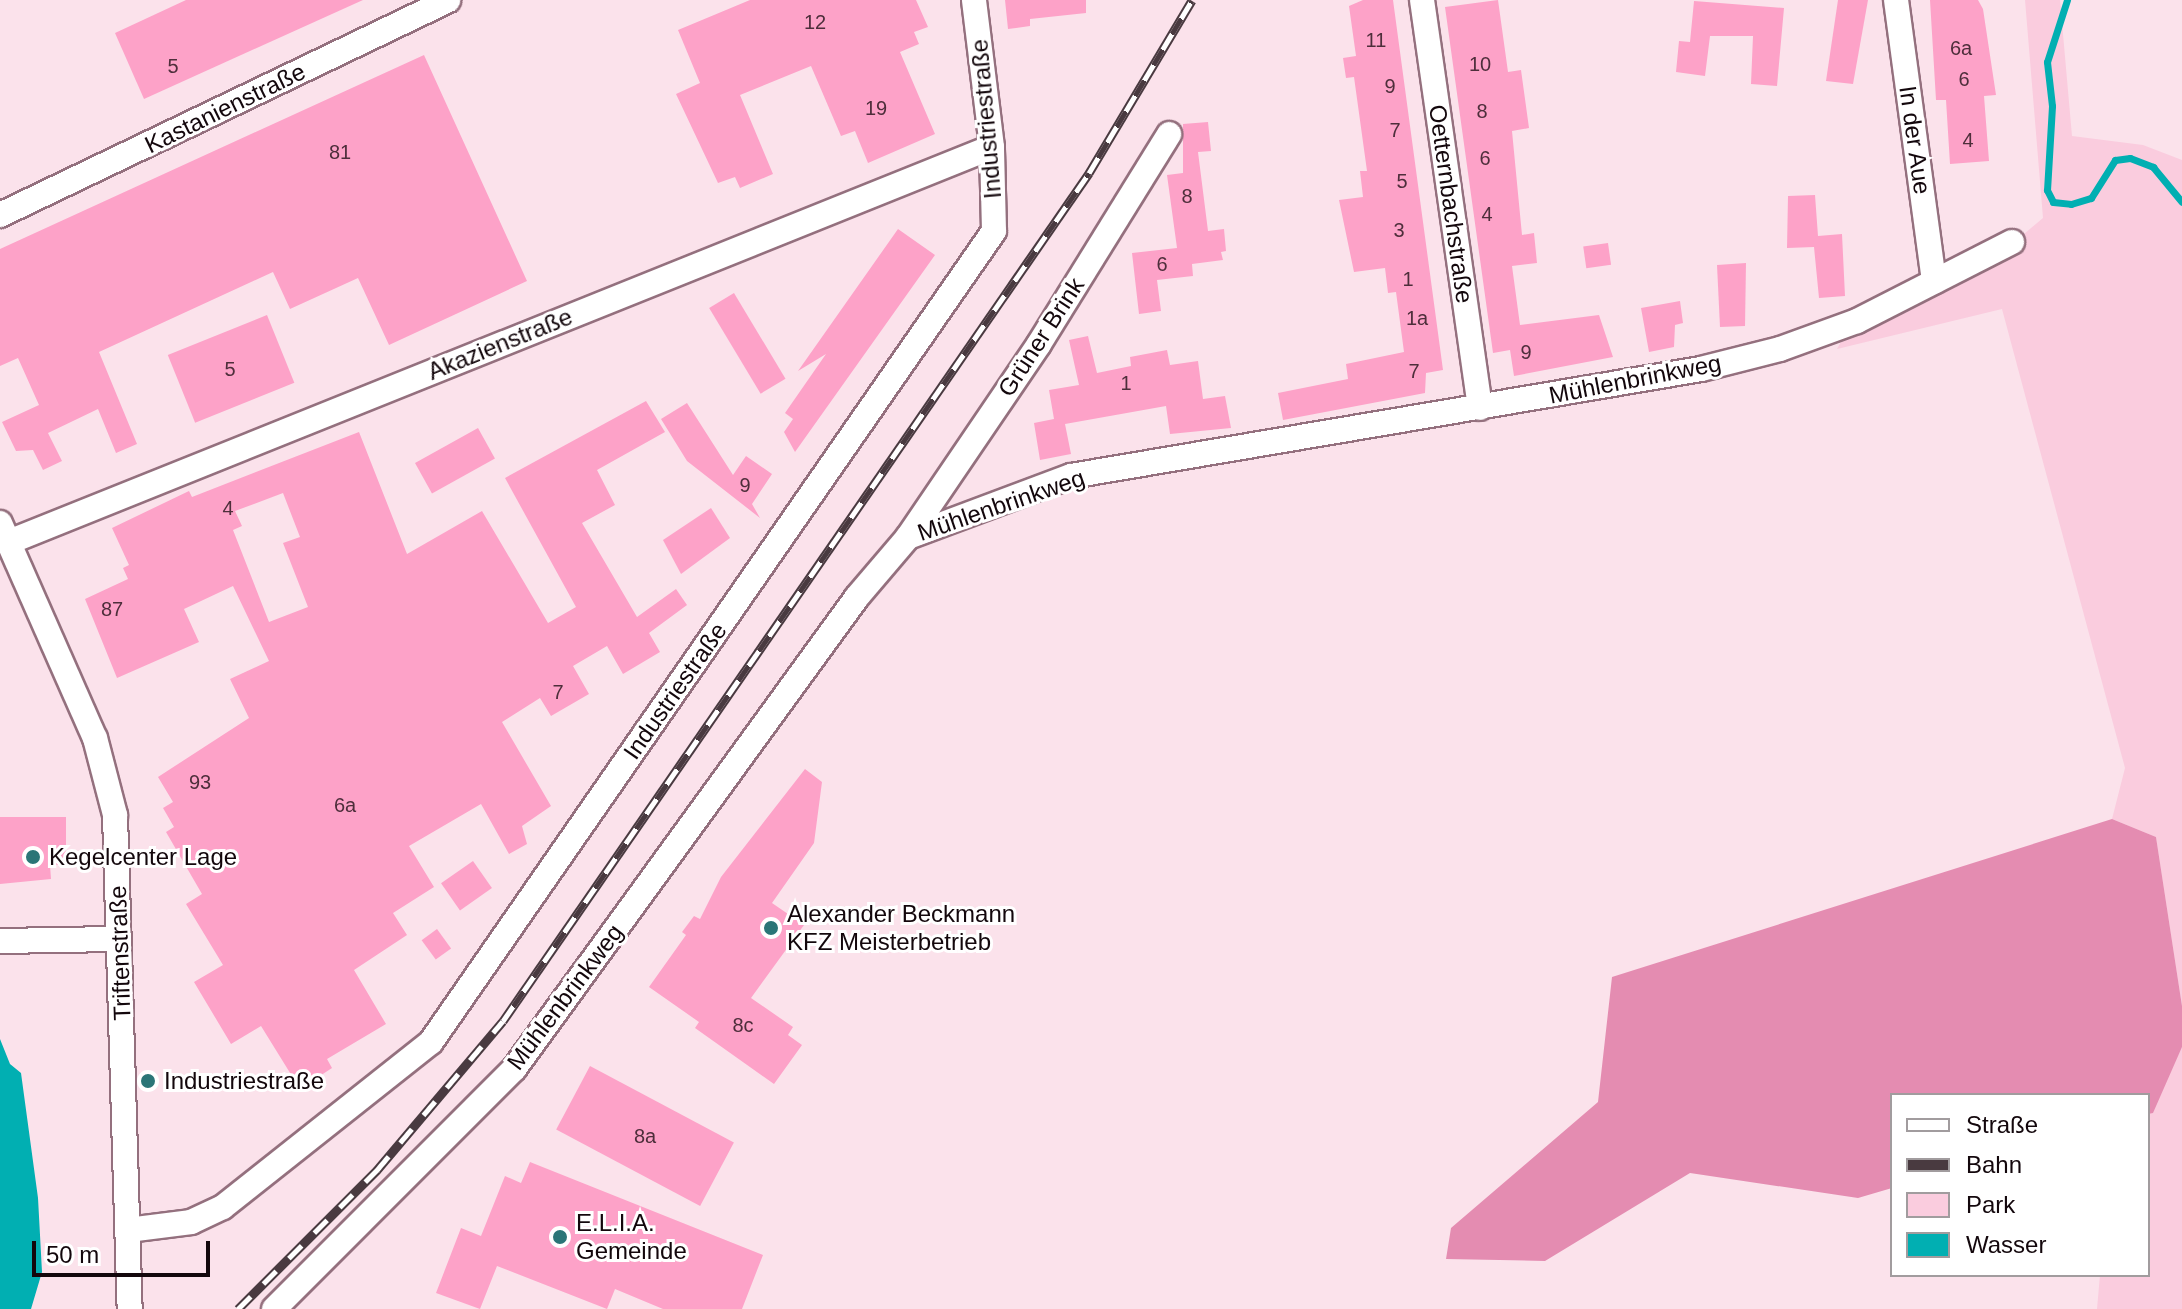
<!DOCTYPE html>
<html>
<head>
<meta charset="utf-8">
<style>
  body { margin:0 }
  #map { position:relative; width:2182px; height:1309px; overflow:hidden; background:#fbe2eb; font-family:Arial,sans-serif }
  div>[style] { position:absolute }
  .green>* { inset:0; background:#faccde }
  .forest>* { inset:0; background:#e48cb1 }
  .water>* { inset:0; background:#01afb2 }
  .stream>* { height:7px; margin:-3.5px; padding:0 3.5px; transform-origin:3.5px; border-radius:3.5px; background:#01afb2 }
  .building>* { inset:0; background:#fda2c8; transform-origin:0 0 }
  .roads { filter:drop-shadow(2px 0 #94707e) drop-shadow(-2px 0 #94707e) drop-shadow(0 2px #94707e) drop-shadow(0 -2px #94707e) }
  .minor>* { height:24px; margin:-12px; padding:0 12px; transform-origin:12px; border-radius:12px; background:#fff }
  .rail>* { height:9px; margin-top:-4.5px; transform-origin:0; background:repeating-linear-gradient(90deg,#fff 0 18px,#493a40 0 36px); box-sizing:border-box; border-block:2px solid #493a40 }
  .dots>* { width:22px; height:22px; translate:-50% -50%; box-sizing:border-box; border:4px solid #fff; border-radius:50% }
  span { translate:-50% -50%; white-space:nowrap; text-align:center; line-height:1.15; -webkit-text-stroke:6px #fff; paint-order:stroke }
  .number-label { font-size:20px; color:#4e2e3b }
  .number-label span { -webkit-text-stroke-width:0 }
  .street-label { font-size:24px; color:#13070c }
  .poi-label { font-size:24px; color:#13070c }
  .left { translate:0 -50%; text-align:left }
  .legend { position:absolute; left:1890px; top:1093px; width:260px; height:184px; box-sizing:border-box; background:#fff; border:2px solid #a19c9e; margin:0; padding:10px 14px; list-style:none; font-size:24px; color:#13070c }
  .legend li { display:flex; align-items:center; gap:16px; height:40px }
  .legend b { width:40px; border:2px solid #a19c9e }
  .scale { position:absolute; left:32px; top:1241px; width:178px; height:36px; box-sizing:border-box; border:4px solid #13070c; border-top:0; padding-left:10px; font-size:24px; line-height:28px; white-space:nowrap; color:#13070c; -webkit-text-stroke:6px #fff; paint-order:stroke }
</style>
</head>
<body>
<div id="map">
  <div class="green">
    <div style="clip-path:polygon(2025px 0,2060px 0,2072px 136px,2143px 145px,2182px 160px,2182px 1006px,2156px 837px,2112px 819px,2125px 768px,2002px 309px,1837px 349px,1848px 329px,1979px 272px,2043px 218px)"></div>
    <div style="clip-path:polygon(2182px 1047px,2182px 1309px,2097px 1309px,2100px 1275px,2148px 1275px,2148px 1114px)"></div>
  </div>
  <div class="forest">
    <div style="clip-path:polygon(2112px 819px,2156px 837px,2182px 1006px,2182px 1047px,2153px 1113px,2148px 1114px,2148px 1095px,1892px 1095px,1892px 1188px,1858px 1198px,1690px 1173px,1545px 1261px,1446px 1259px,1451px 1228px,1598px 1102px,1612px 977px)"></div>
  </div>
  <div class="water">
    <div style="clip-path:polygon(0 1039px,10px 1064px,21px 1073px,38px 1198px,42px 1272px,31px 1309px,0 1309px)"></div>
  </div>
  <div class="stream">
    <div style="left:2067px;top:0;width:65px;rotate:107.9deg"></div>
    <div style="left:2047px;top:62px;width:44px;rotate:83.5deg"></div>
    <div style="left:2052px;top:106px;width:84px;rotate:93.4deg"></div>
    <div style="left:2047px;top:190px;width:13px;rotate:63deg"></div>
    <div style="left:2053px;top:202px;width:18px;rotate:6deg"></div>
    <div style="left:2071px;top:204px;width:21px;rotate:-17deg"></div>
    <div style="left:2091px;top:198px;width:45px;rotate:-57.7deg"></div>
    <div style="left:2115px;top:160px;width:15px;rotate:-8deg"></div>
    <div style="left:2130px;top:158px;width:25px;rotate:21deg"></div>
    <div style="left:2153px;top:167px;width:45px;rotate:50.4deg"></div>
  </div>
  <div class="building">
    <div style="clip-path:polygon(186px 0,363px 0,144px 99px,115px 33px)"></div>
    <div style="clip-path:polygon(750px 0,916px 0,928px 27px,914px 32px,919px 44px,900px 52px,935px 134px,868px 163px,855px 131px,841px 136px,811px 66px,740px 95px,773px 174px,740px 188px,735px 177px,718px 183px,676px 94px,700px 83px,678px 30px)"></div>
    <div style="clip-path:polygon(1005px 0,1086px 0,1086px 13px,1030px 19px,1030px 26px,1008px 29px)"></div>
    <div style="clip-path:polygon(1363px 0,1393px 0,1443px 370px,1426px 373px,1425px 393px,1283px 420px,1278px 393px,1348px 379px,1346px 364px,1404px 352px,1396px 292px,1388px 293px,1385px 268px,1354px 272px,1339px 200px,1363px 197px,1360px 171px,1367px 171px,1354px 77px,1346px 78px,1343px 58px,1356px 56px,1349px 6px)"></div>
    <div style="clip-path:polygon(1498px 0,1508px 72px,1521px 70px,1529px 128px,1512px 131px,1522px 235px,1534px 233px,1537px 263px,1512px 266px,1520px 325px,1599px 315px,1613px 357px,1514px 376px,1510px 350px,1493px 353px,1445px 7px)"></div>
    <div style="clip-path:polygon(1838px 0,1868px 0,1853px 84px,1826px 81px)"></div>
    <div style="clip-path:polygon(1930px 0,1978px 0,1983px 9px,1996px 95px,1984px 96px,1989px 161px,1950px 164px,1946px 100px,1936px 100px)"></div>
    <div style="clip-path:polygon(1694px 1px,1784px 8px,1777px 86px,1751px 84px,1753px 36px,1710px 36px,1705px 76px,1676px 72px,1679px 41px,1690px 42px)"></div>
    <div style="clip-path:polygon(424px 55px,527px 281px,389px 345px,358px 278px,290px 309px,273px 272px,99px 352px,137px 444px,116px 453px,98px 409px,48px 433px,62px 461px,43px 470px,33px 450px,16px 451px,2px 422px,39px 405px,18px 358px,0 366px,0 249px)"></div>
    <div style="clip-path:polygon(1208px 122px,1211px 151px,1198px 152px,1208px 231px,1224px 229px,1226px 251px,1221px 252px,1223px 260px,1192px 264px,1193px 276px,1157px 280px,1161px 311px,1139px 314px,1132px 253px,1177px 248px,1167px 175px,1183px 173px,1183px 124px)"></div>
    <div style="clip-path:polygon(1815px 195px,1818px 236px,1842px 234px,1845px 296px,1819px 298px,1814px 247px,1787px 248px,1788px 196px)"></div>
    <div style="clip-path:polygon(898px 229px,935px 255px,795px 452px,784px 432px,793px 419px,785px 413px,826px 354px,798px 371px)"></div>
    <div style="left:1608px;top:243px;width:22px;height:25px;rotate:82deg"></div>
    <div style="clip-path:polygon(1746px 263px,1745px 326px,1720px 327px,1717px 265px)"></div>
    <div style="left:734px;top:293px;width:100px;height:29px;rotate:59deg"></div>
    <div style="clip-path:polygon(1680px 301px,1683px 323px,1675px 325px,1674px 347px,1649px 352px,1641px 308px)"></div>
    <div style="left:267px;top:315px;width:73px;height:107px;rotate:68deg"></div>
    <div style="clip-path:polygon(1088px 336px,1097px 373px,1131px 366px,1130px 357px,1167px 350px,1170px 365px,1198px 361px,1203px 399px,1225px 396px,1231px 428px,1170px 434px,1166px 406px,1065px 424px,1071px 454px,1040px 460px,1034px 423px,1054px 419px,1049px 390px,1079px 385px,1069px 340px)"></div>
    <div style="clip-path:polygon(evenodd,646px 401px,665px 432px,597px 470px,615px 505px,582px 523px,637px 617px,676px 589px,687px 605px,649px 633px,660px 652px,623px 674px,607px 646px,573px 666px,589px 694px,551px 716px,540px 698px,502px 722px,551px 806px,522px 826px,527px 844px,509px 854px,481px 804px,409px 846px,434px 887px,393px 913px,407px 935px,354px 970px,386px 1024px,327px 1059px,332px 1068px,300px 1089px,261px 1026px,231px 1044px,194px 982px,223px 965px,186px 904px,202px 894px,166px 832px,174px 827px,163px 808px,173px 802px,158px 777px,249px 718px,230px 679px,269px 661px,233px 586px,184px 609px,199px 642px,117px 678px,85px 599px,128px 579px,123px 568px,129px 565px,112px 528px,189px 491px,192px 497px,359px 432px,407px 554px,482px 511px,548px 623px,576px 607px,505px 478px,646px 401px,283px 493px,300px 537px,283px 543px,308px 607px,269px 622px,233px 530px,242px 526px,235px 511px,283px 493px)"></div>
    <div style="clip-path:polygon(687px 403px,733px 475px,746px 456px,772px 474px,752px 504px,760px 518px,687px 461px,661px 419px)"></div>
    <div style="left:478px;top:428px;width:35px;height:72px;rotate:61deg"></div>
    <div style="clip-path:polygon(711px 508px,730px 538px,681px 574px,663px 540px)"></div>
    <div style="clip-path:polygon(805px 769px,822px 782px,814px 843px,772px 903px,804px 925px,751px 998px,793px 1027px,788px 1035px,802px 1045px,774px 1084px,695px 1028px,699px 1022px,649px 987px,686px 935px,682px 932px,694px 916px,700px 919px,721px 877px)"></div>
    <div style="clip-path:polygon(0 817px,66px 817px,66px 865px,50px 865px,51px 879px,0 884px)"></div>
    <div style="left:473px;top:861px;width:33px;height:39px;rotate:55deg"></div>
    <div style="left:437px;top:929px;width:24px;height:19px;rotate:54deg"></div>
    <div style="left:590px;top:1066px;width:163px;height:72px;rotate:28deg"></div>
    <div style="clip-path:polygon(530px 1162px,763px 1255px,742px 1309px,663px 1309px,615px 1289px,607px 1309px,497px 1266px,480px 1309px,436px 1293px,461px 1228px,481px 1236px,505px 1176px,521px 1183px)"></div>
  </div>
  <div class="roads">
    <div class="minor">
      <div style="left:1422px;top:0;width:412px;rotate:81.9deg"></div>
      <div style="left:1896px;top:0;width:284px;rotate:82.3deg"></div>
      <div style="left:0;top:215px;width:497px;rotate:-25.6deg"></div>
      <div style="left:0;top:523px;width:235px;rotate:66.2deg"></div>
      <div style="left:95px;top:738px;width:80px;rotate:75.4deg"></div>
      <div style="left:115px;top:815px;width:494px;rotate:88.3deg"></div>
      <div style="left:908px;top:537px;width:233px;rotate:-55.8deg"></div>
      <div style="left:1039px;top:344px;width:247px;rotate:-58.2deg"></div>
      <div style="left:9px;top:542px;width:1059px;rotate:-21.89deg"></div>
      <div style="left:0;top:941px;width:119px;rotate:-1deg"></div>
      <div style="left:128px;top:1230px;width:64px;rotate:-7.2deg"></div>
      <div style="left:191px;top:1222px;width:35px;rotate:-25deg"></div>
      <div style="left:223px;top:1207px;width:265px;rotate:-38.4deg"></div>
      <div style="left:431px;top:1042px;width:987px;rotate:-55.23deg"></div>
      <div style="left:994px;top:231px;width:84px;rotate:-91.4deg"></div>
      <div style="left:992px;top:147px;width:148px;rotate:-97deg"></div>
      <div style="left:274px;top:1309px;width:339px;rotate:-45deg"></div>
      <div style="left:514px;top:1069px;width:583px;rotate:-53.99deg"></div>
      <div style="left:857px;top:597px;width:79px;rotate:-49.6deg"></div>
      <div style="left:908px;top:537px;width:174px;rotate:-20.5deg"></div>
      <div style="left:1071px;top:476px;width:639px;rotate:-9.64deg"></div>
      <div style="left:1701px;top:369px;width:81px;rotate:-14.2deg"></div>
      <div style="left:1780px;top:349px;width:82px;rotate:-20deg"></div>
      <div style="left:1857px;top:321px;width:174px;rotate:-27deg"></div>
    </div>
  </div>
  <div class="rail">
    <div style="left:238px;top:1309px;width:197px;rotate:-45deg"></div>
    <div style="left:377px;top:1170px;width:195px;rotate:-49.8deg"></div>
    <div style="left:503px;top:1021px;width:1031px;rotate:-55.35deg"></div>
    <div style="left:1089px;top:173px;width:201px;rotate:-59.2deg"></div>
  </div>
  <div class="dots">
    <div style="left:33px;top:857px;background:#2b7577"></div>
    <div style="left:771px;top:928px;background:#2b7577"></div>
    <div style="left:148px;top:1081px;background:#2b7577"></div>
    <div style="left:560px;top:1237px;background:#2b7577"></div>
  </div>
  <div class="number-label">
    <span style="left:815px;top:22px">12</span>
    <span style="left:1376px;top:40px">11</span>
    <span style="left:1961px;top:48px">6a</span>
    <span style="left:1480px;top:64px">10</span>
    <span style="left:173px;top:66px">5</span>
    <span style="left:1964px;top:79px">6</span>
    <span style="left:1390px;top:86px">9</span>
    <span style="left:876px;top:108px">19</span>
    <span style="left:1482px;top:111px">8</span>
    <span style="left:1395px;top:130px">7</span>
    <span style="left:1968px;top:140px">4</span>
    <span style="left:340px;top:152px">81</span>
    <span style="left:1485px;top:158px">6</span>
    <span style="left:1402px;top:181px">5</span>
    <span style="left:1187px;top:196px">8</span>
    <span style="left:1487px;top:214px">4</span>
    <span style="left:1399px;top:230px">3</span>
    <span style="left:1162px;top:264px">6</span>
    <span style="left:1408px;top:279px">1</span>
    <span style="left:1417px;top:318px">1a</span>
    <span style="left:1526px;top:352px">9</span>
    <span style="left:230px;top:369px">5</span>
    <span style="left:1414px;top:371px">7</span>
    <span style="left:1126px;top:383px">1</span>
    <span style="left:745px;top:485px">9</span>
    <span style="left:228px;top:508px">4</span>
    <span style="left:112px;top:609px">87</span>
    <span style="left:558px;top:692px">7</span>
    <span style="left:200px;top:782px">93</span>
    <span style="left:345px;top:805px">6a</span>
    <span style="left:743px;top:1025px">8c</span>
    <span style="left:645px;top:1136px">8a</span>
  </div>
  <div class="street-label">
    <span style="left:225px;top:108px;rotate:-26deg">Kastanienstraße</span>
    <span style="left:986px;top:119px;rotate:-95deg">Industriestraße</span>
    <span style="left:1915px;top:140px;rotate:82deg">In der Aue</span>
    <span style="left:1451px;top:204px;rotate:82deg">Oetternbachstraße</span>
    <span style="left:1041px;top:337px;rotate:-57deg">Grüner Brink</span>
    <span style="left:500px;top:344px;rotate:-22deg">Akazienstraße</span>
    <span style="left:1635px;top:379px;rotate:-11deg">Mühlenbrinkweg</span>
    <span style="left:1001px;top:505px;rotate:-19deg">Mühlenbrinkweg</span>
    <span style="left:675px;top:691px;rotate:-55deg">Industriestraße</span>
    <span style="left:120px;top:953px;rotate:-92deg">Triftenstraße</span>
    <span style="left:565px;top:997px;rotate:-53deg">Mühlenbrinkweg</span>
  </div>
  <div class="poi-label">
    <span class="left" style="left:49px;top:857px">Kegelcenter Lage</span>
    <span class="left" style="left:787px;top:928px">Alexander Beckmann<br>KFZ Meisterbetrieb</span>
    <span class="left" style="left:164px;top:1081px">Industriestraße</span>
    <span class="left" style="left:576px;top:1237px">E.L.I.A.<br>Gemeinde</span>
  </div>
  <ul class="legend">
  <li><b style="height:10px;background:#fff"></b>Straße</li>
  <li><b style="height:10px;background:#493a40"></b>Bahn</li>
  <li><b style="height:22px;background:#faccde"></b>Park</li>
  <li><b style="height:22px;background:#01afb2"></b>Wasser</li>
  </ul>
  <div class="scale">50 m</div>
</div>
</body>
</html>
